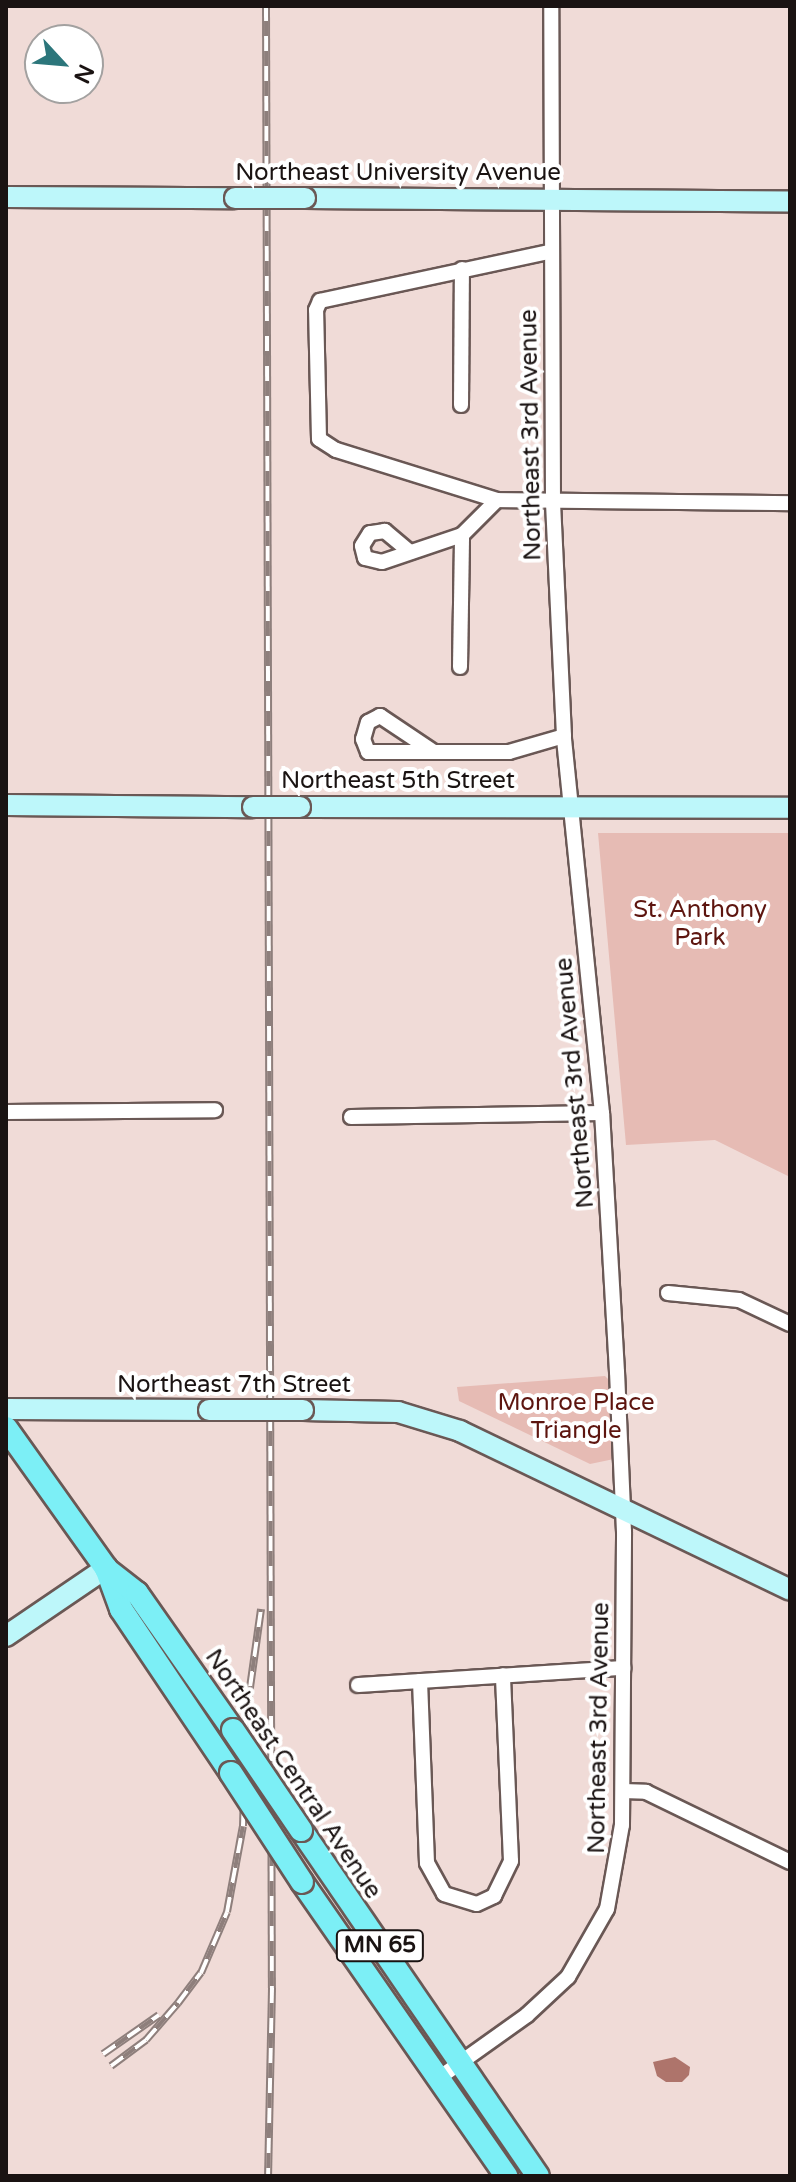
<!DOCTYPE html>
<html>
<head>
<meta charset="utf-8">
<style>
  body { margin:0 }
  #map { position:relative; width:796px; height:2182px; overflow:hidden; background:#f0dbd7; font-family:"Varela Round",sans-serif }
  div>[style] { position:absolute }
  .green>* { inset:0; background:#e6bbb4 }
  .water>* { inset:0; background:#ae746b }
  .roads { filter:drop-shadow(2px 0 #6a5855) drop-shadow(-2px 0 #6a5855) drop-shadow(0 2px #6a5855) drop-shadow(0 -2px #6a5855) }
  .street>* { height:14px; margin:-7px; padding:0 7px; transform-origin:7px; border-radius:7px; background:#fff }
  .secondary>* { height:20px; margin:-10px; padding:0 10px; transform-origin:10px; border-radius:10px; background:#bdf7fa }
  .primary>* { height:22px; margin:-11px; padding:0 11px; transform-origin:11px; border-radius:11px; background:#7ceff6 }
  .rail>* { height:8px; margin-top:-4px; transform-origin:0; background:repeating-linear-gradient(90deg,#fff 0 15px,#8e7f7c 0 30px); box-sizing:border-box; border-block:2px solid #8e7f7c }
  .bridges { filter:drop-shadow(2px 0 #6a5855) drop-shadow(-2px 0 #6a5855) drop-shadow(0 2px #6a5855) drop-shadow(0 -2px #6a5855) }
  .secondary-bridge>* { height:20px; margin:-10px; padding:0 10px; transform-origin:10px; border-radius:10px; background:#bdf7fa }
  .primary-bridge>* { height:22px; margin:-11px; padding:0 11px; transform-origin:11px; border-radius:11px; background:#7ceff6 }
  span { translate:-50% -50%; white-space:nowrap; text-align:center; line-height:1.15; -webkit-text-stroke:8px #fff; paint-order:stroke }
  .shield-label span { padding:2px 6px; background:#fff; border:2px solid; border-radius:6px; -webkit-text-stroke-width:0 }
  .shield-label { font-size:22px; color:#1a1312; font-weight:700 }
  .street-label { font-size:24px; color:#1a1312 }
  .park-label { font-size:24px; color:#5d150f }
  .frame { position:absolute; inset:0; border:8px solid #1a1312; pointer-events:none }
  .north { position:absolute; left:24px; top:24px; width:80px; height:80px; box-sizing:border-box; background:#fff; border:2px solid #a3a1a0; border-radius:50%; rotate:116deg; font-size:22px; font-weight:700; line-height:32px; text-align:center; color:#1a1312 }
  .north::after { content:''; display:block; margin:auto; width:28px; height:36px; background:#2c767b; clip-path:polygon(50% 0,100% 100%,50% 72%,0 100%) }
</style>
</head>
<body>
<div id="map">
  <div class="green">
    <div style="clip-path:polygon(598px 833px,790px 833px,790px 1177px,715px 1140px,626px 1145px)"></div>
    <div style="clip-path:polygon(605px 1376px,612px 1383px,614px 1459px,590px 1464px,459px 1401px,457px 1387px)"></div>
  </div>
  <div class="water">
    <div style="clip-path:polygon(675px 2057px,690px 2067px,689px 2075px,682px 2082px,666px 2082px,657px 2076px,653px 2062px)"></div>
  </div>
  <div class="roads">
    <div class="street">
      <div style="left:461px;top:405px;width:136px;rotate:-89.6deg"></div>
      <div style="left:497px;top:500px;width:293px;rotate:0.6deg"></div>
      <div style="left:410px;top:552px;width:33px;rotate:-140deg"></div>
      <div style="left:385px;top:531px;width:15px;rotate:172deg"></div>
      <div style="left:370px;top:533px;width:15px;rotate:122deg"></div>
      <div style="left:362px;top:546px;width:12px;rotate:76deg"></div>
      <div style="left:365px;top:558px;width:17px;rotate:13deg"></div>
      <div style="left:382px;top:562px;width:84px;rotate:-18.6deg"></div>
      <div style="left:462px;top:535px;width:49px;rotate:-45deg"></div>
      <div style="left:497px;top:500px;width:169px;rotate:-162.7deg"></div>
      <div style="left:336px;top:450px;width:20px;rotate:-147deg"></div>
      <div style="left:319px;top:439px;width:129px;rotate:-91.3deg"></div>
      <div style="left:316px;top:310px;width:10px;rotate:-66deg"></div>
      <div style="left:320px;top:301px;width:234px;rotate:-12.1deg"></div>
      <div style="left:460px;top:667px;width:132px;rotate:-89.1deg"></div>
      <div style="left:434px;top:752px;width:65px;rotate:-146.3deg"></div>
      <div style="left:380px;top:716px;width:13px;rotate:153deg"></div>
      <div style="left:368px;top:722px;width:18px;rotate:106deg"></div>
      <div style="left:363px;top:739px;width:14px;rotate:69deg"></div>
      <div style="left:368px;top:752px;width:141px"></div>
      <div style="left:509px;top:752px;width:57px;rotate:-16.2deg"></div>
      <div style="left:6px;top:1112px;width:209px;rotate:-0.5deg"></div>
      <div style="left:351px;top:1117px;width:251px;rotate:-0.9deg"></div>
      <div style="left:668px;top:1293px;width:71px;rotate:5.6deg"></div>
      <div style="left:739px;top:1300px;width:56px;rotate:25.2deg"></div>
      <div style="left:420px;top:1681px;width:182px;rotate:87.8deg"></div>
      <div style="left:427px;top:1863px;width:35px;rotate:61deg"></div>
      <div style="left:444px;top:1894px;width:34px;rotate:17deg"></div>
      <div style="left:477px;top:1904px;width:19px;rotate:-25deg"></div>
      <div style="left:494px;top:1896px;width:39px;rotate:-64deg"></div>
      <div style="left:511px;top:1861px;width:186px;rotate:-92.5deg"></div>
      <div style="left:358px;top:1685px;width:266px;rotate:-3.7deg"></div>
      <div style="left:623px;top:1791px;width:23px;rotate:2deg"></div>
      <div style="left:646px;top:1792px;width:160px;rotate:25.9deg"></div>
      <div style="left:436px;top:2080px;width:112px;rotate:-35.5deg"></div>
      <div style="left:527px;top:2015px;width:56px;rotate:-42.8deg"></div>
      <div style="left:568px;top:1977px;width:78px;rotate:-60.2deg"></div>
      <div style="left:607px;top:1909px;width:85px;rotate:-79.9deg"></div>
      <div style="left:622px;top:1825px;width:293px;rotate:-89.6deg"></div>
      <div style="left:624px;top:1532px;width:160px;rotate:-92.5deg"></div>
      <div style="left:617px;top:1372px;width:259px;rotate:-93.3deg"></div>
      <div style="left:602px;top:1113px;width:379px;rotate:-95.8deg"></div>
      <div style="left:564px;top:736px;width:234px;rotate:-92.7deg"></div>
      <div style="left:553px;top:502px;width:496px;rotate:-90.2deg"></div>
    </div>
    <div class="secondary">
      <div style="left:6px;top:197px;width:229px;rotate:0.3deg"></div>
      <div style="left:305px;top:198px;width:485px;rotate:0.4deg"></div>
      <div style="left:6px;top:805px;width:247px;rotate:0.5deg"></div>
      <div style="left:300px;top:807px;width:490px;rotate:0.1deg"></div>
      <div style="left:6px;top:1409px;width:203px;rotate:0.3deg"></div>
      <div style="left:303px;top:1410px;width:95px;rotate:1.2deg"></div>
      <div style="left:398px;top:1412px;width:65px;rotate:17deg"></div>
      <div style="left:460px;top:1431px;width:366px;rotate:25.7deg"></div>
      <div style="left:6px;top:1636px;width:121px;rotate:-34.2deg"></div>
    </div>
    <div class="primary">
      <div style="left:6px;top:1428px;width:172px;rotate:54.5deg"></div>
      <div style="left:106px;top:1568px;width:44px;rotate:69.9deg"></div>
      <div style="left:121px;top:1609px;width:197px;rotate:56.1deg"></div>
      <div style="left:106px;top:1569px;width:39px;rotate:38deg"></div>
      <div style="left:137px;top:1593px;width:167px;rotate:55deg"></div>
      <div style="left:301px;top:1830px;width:419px;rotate:55.6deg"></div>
      <div style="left:302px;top:1882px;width:358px;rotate:55.2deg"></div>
    </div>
  </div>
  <div class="rail">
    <div style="left:266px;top:6px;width:1982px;rotate:89.83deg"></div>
    <div style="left:272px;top:1988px;width:188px;rotate:91.2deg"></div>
    <div style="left:103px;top:2054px;width:68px;rotate:-34.9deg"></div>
    <div style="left:111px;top:2066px;width:44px;rotate:-36.6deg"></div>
    <div style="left:146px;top:2040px;width:49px;rotate:-49.1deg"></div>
    <div style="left:178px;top:2003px;width:38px;rotate:-53deg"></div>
    <div style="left:201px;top:1973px;width:66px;rotate:-66.9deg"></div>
    <div style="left:227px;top:1912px;width:87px;rotate:-79.5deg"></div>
    <div style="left:243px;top:1826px;width:110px;rotate:-88.4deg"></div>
    <div style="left:246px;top:1716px;width:108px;rotate:-82deg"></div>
  </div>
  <div class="bridges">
    <div class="secondary-bridge">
      <div style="left:235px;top:198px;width:70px"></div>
      <div style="left:253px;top:807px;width:47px"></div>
      <div style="left:209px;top:1410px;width:94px"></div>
    </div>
    <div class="primary-bridge">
      <div style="left:233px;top:1730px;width:121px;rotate:55.8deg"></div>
      <div style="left:231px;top:1773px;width:130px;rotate:56.9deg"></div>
    </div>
  </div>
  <div class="shield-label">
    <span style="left:380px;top:1946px">MN 65</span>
  </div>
  <div class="street-label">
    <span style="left:398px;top:173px">Northeast University Avenue</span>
    <span style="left:531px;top:435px;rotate:-91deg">Northeast 3rd Avenue</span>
    <span style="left:398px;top:781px">Northeast 5th Street</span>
    <span style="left:575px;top:1083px;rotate:-95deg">Northeast 3rd Avenue</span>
    <span style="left:234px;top:1385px">Northeast 7th Street</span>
    <span style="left:599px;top:1728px;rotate:-89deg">Northeast 3rd Avenue</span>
    <span style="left:293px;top:1774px;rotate:56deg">Northeast Central Avenue</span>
  </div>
  <div class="park-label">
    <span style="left:700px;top:924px">St. Anthony<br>Park</span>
    <span style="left:576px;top:1417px">Monroe Place<br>Triangle</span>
  </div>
  <div class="frame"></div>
  <div class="north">N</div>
</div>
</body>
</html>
